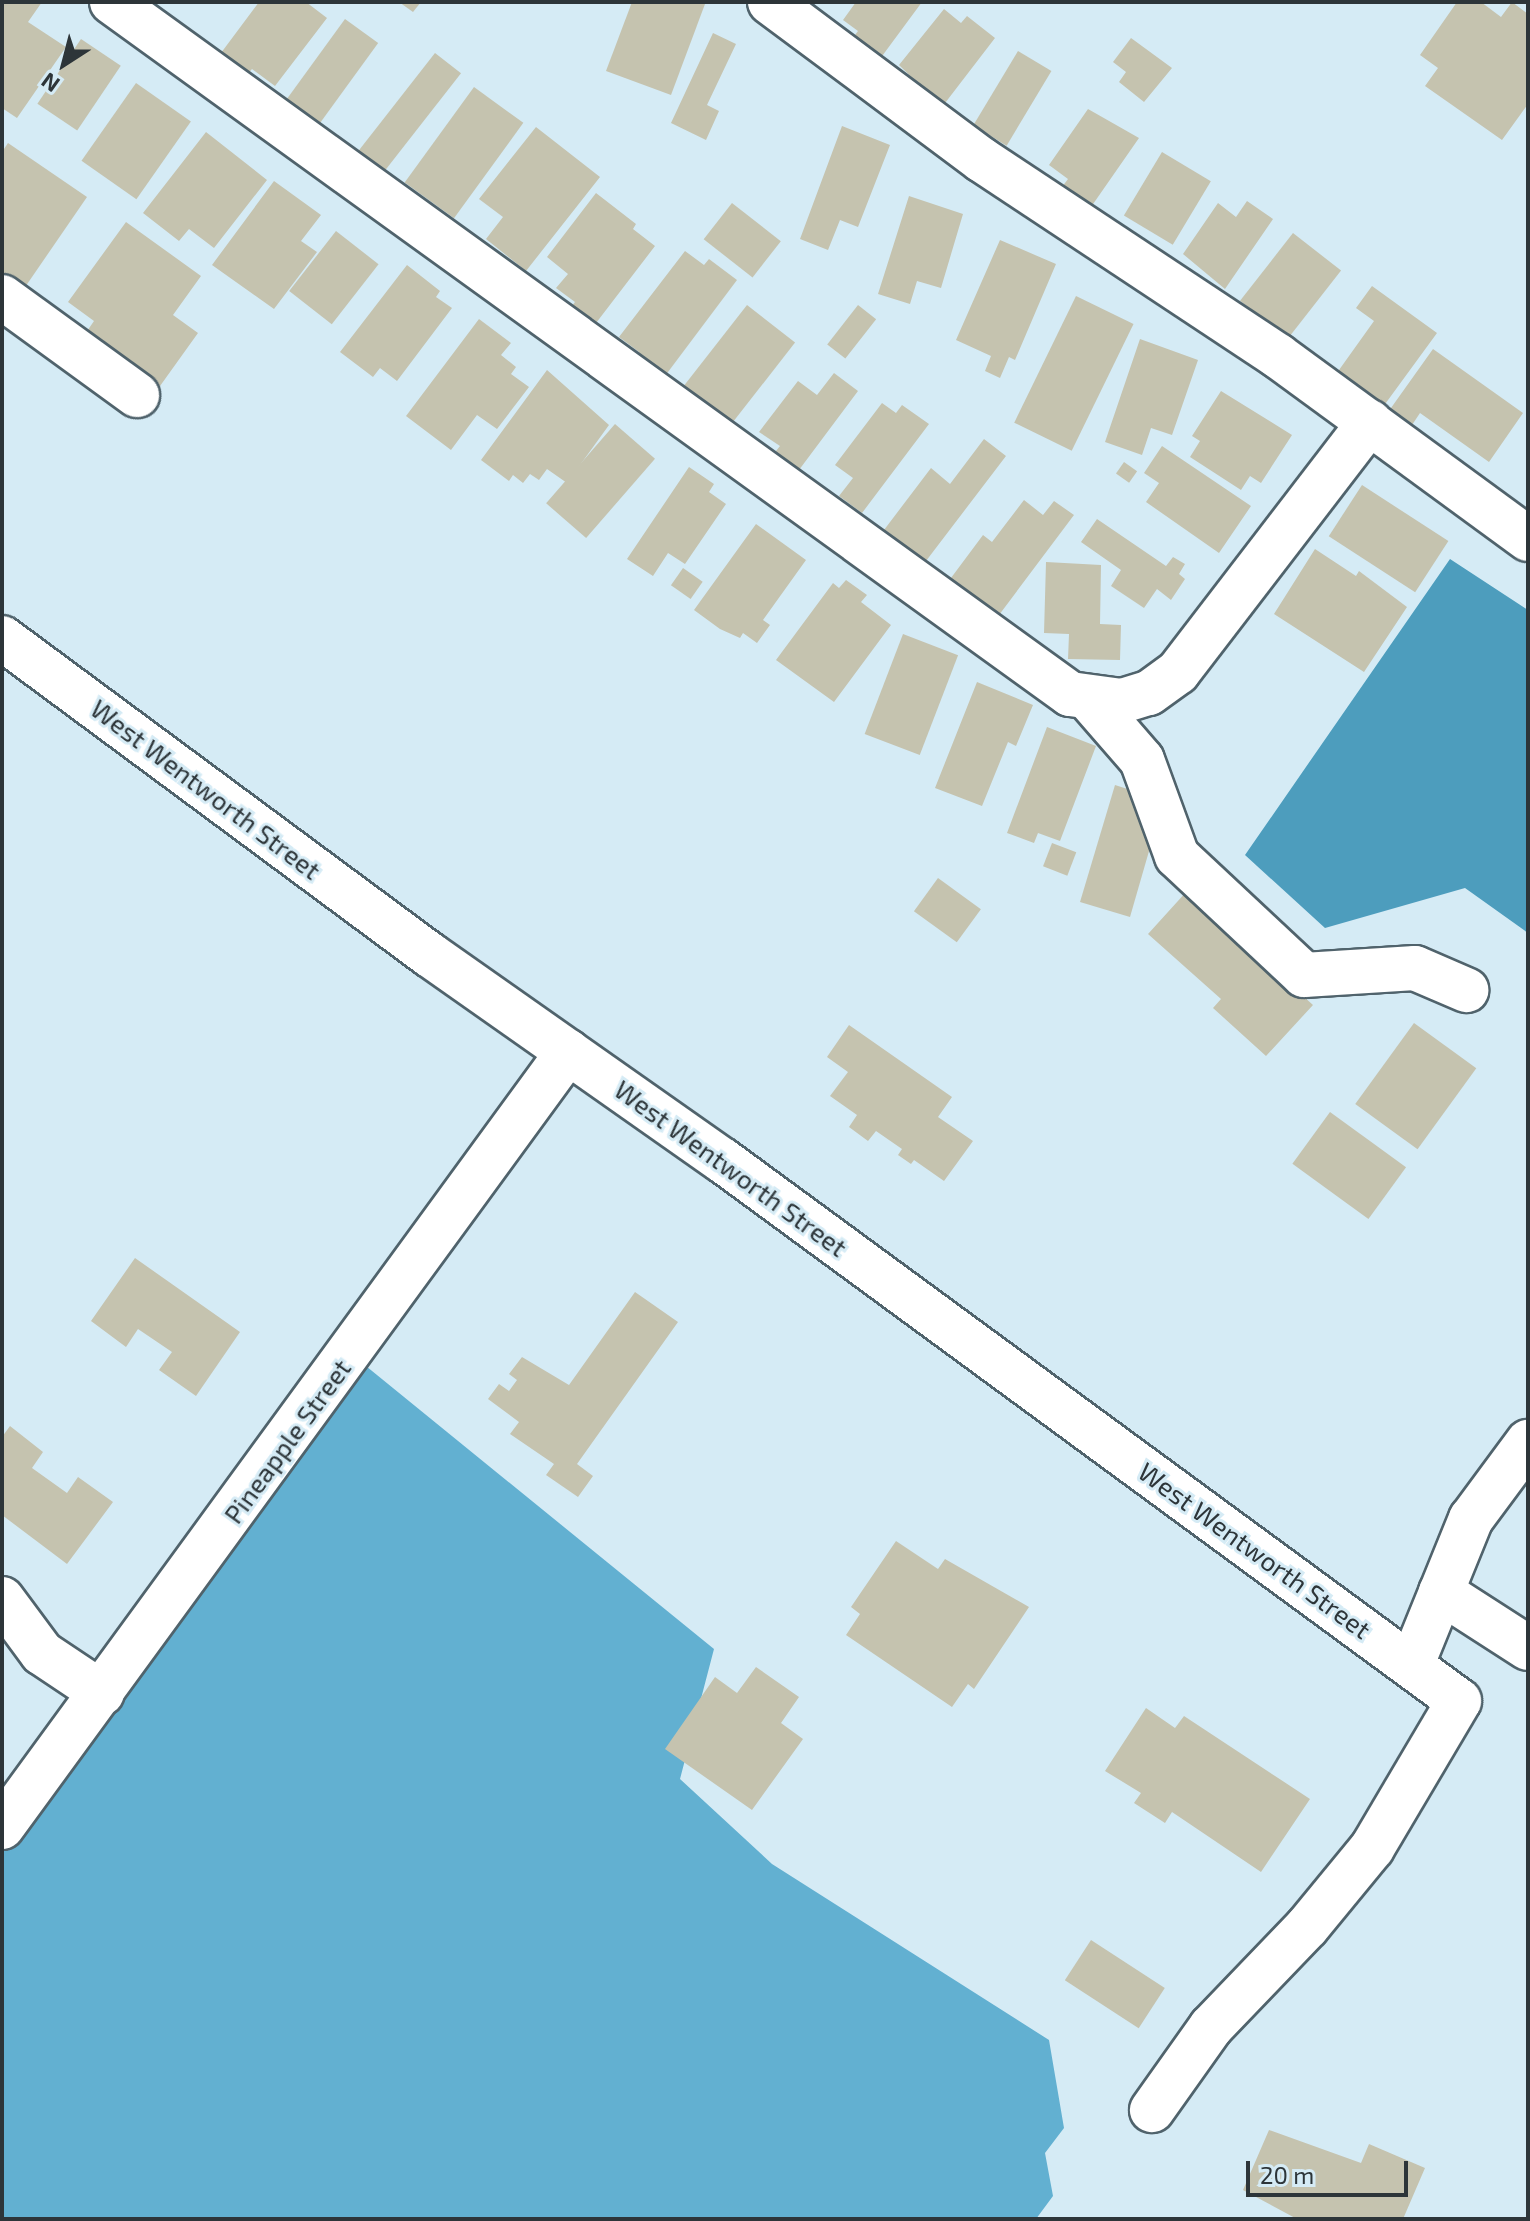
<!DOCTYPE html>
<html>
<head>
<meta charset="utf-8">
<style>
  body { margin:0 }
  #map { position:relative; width:1530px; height:2221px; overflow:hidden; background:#d5ebf5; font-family:"Exo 2",sans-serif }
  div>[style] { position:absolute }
  .forest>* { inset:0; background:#62b0d1 }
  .water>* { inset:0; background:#4d9dbd }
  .building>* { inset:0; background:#c5c3af; transform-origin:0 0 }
  .roads { filter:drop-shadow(2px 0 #50636c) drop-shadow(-2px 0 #50636c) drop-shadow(0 2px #50636c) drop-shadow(0 -2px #50636c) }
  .minor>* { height:44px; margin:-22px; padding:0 22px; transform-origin:22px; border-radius:22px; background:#fff }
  span { translate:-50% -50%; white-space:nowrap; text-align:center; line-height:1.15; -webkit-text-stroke:6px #d5ebf5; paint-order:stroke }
  .street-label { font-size:26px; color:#2d3539 }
  .frame { position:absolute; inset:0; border:4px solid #2d3539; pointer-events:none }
  .north { position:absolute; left:24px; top:24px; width:80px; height:80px; -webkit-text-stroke:6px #d5ebf5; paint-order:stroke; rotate:216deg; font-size:22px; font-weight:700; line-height:32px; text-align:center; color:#2d3539 }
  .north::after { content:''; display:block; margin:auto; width:28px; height:36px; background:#2d3539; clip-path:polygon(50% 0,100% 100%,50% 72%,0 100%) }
  .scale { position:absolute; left:1246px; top:2161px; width:162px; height:36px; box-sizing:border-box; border:4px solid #2d3539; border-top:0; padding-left:10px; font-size:24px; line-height:28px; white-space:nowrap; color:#2d3539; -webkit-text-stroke:6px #d5ebf5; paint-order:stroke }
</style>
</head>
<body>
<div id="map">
  <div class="forest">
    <div style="clip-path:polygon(361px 1362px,714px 1649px,680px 1779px,772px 1864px,1049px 2040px,1064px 2128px,1045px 2153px,1053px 2196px,1036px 2219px,2px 2219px,2px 1841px)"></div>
  </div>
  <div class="water">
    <div style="clip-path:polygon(1450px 559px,1528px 610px,1528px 933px,1465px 888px,1325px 928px,1245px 855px)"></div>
  </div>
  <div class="building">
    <div style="clip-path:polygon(3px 2px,42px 2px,28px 22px,66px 47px,17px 118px,2px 108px)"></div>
    <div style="clip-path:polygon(259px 2px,306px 2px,327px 18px,275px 86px,252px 69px,245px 77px,218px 57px)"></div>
    <div style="clip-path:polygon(399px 2px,421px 2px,413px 12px)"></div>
    <div style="clip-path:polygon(632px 2px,705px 4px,671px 95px,606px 71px)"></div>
    <div style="clip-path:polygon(856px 2px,922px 2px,874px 67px,846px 47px,858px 31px,843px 20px)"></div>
    <div style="clip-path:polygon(1457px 2px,1481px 2px,1501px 17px,1512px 2px,1528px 14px,1528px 104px,1502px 140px,1425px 86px,1438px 68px,1420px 55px)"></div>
    <div style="clip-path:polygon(944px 9px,961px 23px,967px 16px,995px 38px,942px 107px,899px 65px)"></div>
    <div style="left:345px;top:19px;width:41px;height:106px;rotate:36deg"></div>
    <div style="clip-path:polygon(713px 33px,736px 44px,707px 105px,719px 111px,706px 140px,671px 123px)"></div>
    <div style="clip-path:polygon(1131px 38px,1172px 68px,1144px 102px,1119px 82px,1126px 72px,1113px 62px)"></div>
    <div style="left:81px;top:39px;width:48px;height:78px;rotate:34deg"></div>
    <div style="left:1018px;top:51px;width:39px;height:87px;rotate:31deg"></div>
    <div style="left:435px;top:53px;width:33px;height:126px;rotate:38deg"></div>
    <div style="left:136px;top:83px;width:67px;height:95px;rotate:35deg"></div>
    <div style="left:474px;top:87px;width:61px;height:118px;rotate:36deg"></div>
    <div style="clip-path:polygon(1088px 109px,1139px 138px,1091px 207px,1062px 187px,1068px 179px,1049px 165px)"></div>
    <div style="clip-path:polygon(842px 126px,890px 145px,858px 227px,840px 220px,828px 250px,800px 239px)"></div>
    <div style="clip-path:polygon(536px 127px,600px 177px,526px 271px,486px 239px,503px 217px,479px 199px)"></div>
    <div style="clip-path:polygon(206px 132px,267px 180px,214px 248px,189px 229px,179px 241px,143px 213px)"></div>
    <div style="clip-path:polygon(8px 143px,87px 197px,21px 293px,2px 280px,2px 152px)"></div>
    <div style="left:1162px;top:152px;width:57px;height:74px;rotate:31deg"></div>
    <div style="clip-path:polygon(274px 181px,321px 215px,301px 241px,317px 252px,274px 309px,212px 265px)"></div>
    <div style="clip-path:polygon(596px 193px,636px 224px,633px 229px,655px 246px,593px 327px,569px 310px,575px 302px,556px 288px,568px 274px,547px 257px)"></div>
    <div style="clip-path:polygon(909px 196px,963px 214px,941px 288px,917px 281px,910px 304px,878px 294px)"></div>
    <div style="clip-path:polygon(1247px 201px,1273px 219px,1225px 289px,1183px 254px,1218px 203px,1236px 217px)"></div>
    <div style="left:732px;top:203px;width:62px;height:46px;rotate:38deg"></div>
    <div style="clip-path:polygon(126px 222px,201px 276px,173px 315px,198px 333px,155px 393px,81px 340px,94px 321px,68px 302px)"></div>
    <div style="left:336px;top:231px;width:54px;height:76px;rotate:38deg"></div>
    <div style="left:1293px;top:233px;width:61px;height:86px;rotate:38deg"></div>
    <div style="clip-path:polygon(1000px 240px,1056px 264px,1015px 360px,1009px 357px,1000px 378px,985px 371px,991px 356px,956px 340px)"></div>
    <div style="clip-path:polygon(685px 251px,704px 265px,709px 259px,737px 280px,662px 380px,633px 360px,639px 352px,619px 337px)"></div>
    <div style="clip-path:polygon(407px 265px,440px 291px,436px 297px,452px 308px,397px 381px,380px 368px,373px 377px,340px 352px)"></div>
    <div style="clip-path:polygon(1372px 286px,1437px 333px,1380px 411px,1334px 377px,1374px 321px,1356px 308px)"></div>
    <div style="left:1076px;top:296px;width:64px;height:141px;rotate:26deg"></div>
    <div style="left:747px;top:305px;width:61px;height:111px;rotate:38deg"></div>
    <div style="left:858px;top:305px;width:23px;height:50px;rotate:38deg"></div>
    <div style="clip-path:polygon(479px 319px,511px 343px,501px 355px,516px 367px,511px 374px,529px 387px,497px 429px,477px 415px,451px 450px,406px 416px)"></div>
    <div style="clip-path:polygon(1140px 339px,1198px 360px,1172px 435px,1151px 428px,1142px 455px,1105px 442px)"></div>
    <div style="clip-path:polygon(1433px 349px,1523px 413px,1489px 462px,1420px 413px,1408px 431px,1386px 415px)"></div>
    <div style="clip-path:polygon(547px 370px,609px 425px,567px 483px,547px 469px,539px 480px,530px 474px,523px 483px,513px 475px,509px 481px,481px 460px)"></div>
    <div style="clip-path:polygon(834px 373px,858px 391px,796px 474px,772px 456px,780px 446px,759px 432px,798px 381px,817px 395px)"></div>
    <div style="clip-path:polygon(1221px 391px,1292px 435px,1261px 483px,1250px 476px,1241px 490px,1190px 457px,1200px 441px,1192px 436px)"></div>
    <div style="clip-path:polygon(882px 403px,896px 413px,902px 405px,929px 424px,862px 513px,839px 496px,853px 478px,835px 465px)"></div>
    <div style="left:615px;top:424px;width:53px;height:105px;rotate:41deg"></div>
    <div style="clip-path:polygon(984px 439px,1006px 456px,926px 561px,884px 530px,931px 468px,950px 484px)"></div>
    <div style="clip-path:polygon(1162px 446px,1251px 506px,1219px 553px,1146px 502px,1159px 483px,1144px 473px)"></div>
    <div style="left:1124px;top:462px;width:16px;height:14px;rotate:35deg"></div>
    <div style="clip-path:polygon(689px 467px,714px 484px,709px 492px,726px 504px,685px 564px,668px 553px,653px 576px,627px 559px)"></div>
    <div style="left:1362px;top:485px;width:103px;height:61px;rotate:33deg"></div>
    <div style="clip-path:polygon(1024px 500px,1043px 515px,1054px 501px,1074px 515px,996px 619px,948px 582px,983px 535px,992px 542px)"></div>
    <div style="clip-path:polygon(1097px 519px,1166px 566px,1173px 557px,1185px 564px,1179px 574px,1185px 579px,1171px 600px,1157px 589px,1144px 608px,1111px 586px,1121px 570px,1081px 542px)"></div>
    <div style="clip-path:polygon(756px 524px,806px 560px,763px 620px,770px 625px,757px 643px,743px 633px,740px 638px,720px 629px,694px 610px)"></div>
    <div style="clip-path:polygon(1315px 549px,1356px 576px,1359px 571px,1407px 607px,1364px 672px,1274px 614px)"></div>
    <div style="clip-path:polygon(1046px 562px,1101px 565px,1100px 624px,1121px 625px,1120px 660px,1068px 659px,1069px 634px,1044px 633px)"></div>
    <div style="left:683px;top:568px;width:24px;height:21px;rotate:35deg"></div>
    <div style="clip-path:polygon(846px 580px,867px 595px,861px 602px,891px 625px,834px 702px,776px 660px,833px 583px,839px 588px)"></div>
    <div style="left:903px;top:634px;width:59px;height:107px;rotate:21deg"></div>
    <div style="clip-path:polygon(977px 682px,1033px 705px,1016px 746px,1008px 742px,982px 806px,935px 788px)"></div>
    <div style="clip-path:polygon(1047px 727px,1096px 746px,1060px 841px,1038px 833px,1034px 843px,1007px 833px)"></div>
    <div style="clip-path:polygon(1115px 785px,1140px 793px,1160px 813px,1130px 917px,1080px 902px)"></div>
    <div style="left:1052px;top:843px;width:26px;height:25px;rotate:21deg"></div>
    <div style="left:938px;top:878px;width:53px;height:41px;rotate:36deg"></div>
    <div style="clip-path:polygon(1187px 891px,1313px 1005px,1266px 1056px,1213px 1008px,1221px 999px,1148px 934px)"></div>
    <div style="left:1414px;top:1023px;width:77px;height:100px;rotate:36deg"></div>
    <div style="clip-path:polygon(849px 1025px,952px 1097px,938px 1117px,973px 1141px,944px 1181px,914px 1160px,911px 1164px,898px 1155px,902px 1149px,876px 1131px,868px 1141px,849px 1127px,857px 1115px,830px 1096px,848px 1072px,827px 1057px)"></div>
    <div style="left:1330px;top:1112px;width:94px;height:64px;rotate:36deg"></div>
    <div style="clip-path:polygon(135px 1258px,240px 1332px,196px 1396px,159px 1370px,172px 1352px,138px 1329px,126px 1347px,91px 1321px)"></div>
    <div style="clip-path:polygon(635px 1292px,678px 1322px,577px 1464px,593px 1476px,578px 1497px,546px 1475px,554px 1464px,510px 1434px,519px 1422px,488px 1399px,499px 1384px,509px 1391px,517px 1380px,509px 1374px,522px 1357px,569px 1385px)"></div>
    <div style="clip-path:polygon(10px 1426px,43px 1452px,32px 1468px,67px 1493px,78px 1477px,113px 1502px,67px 1564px,2px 1515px,2px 1437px)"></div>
    <div style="clip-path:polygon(896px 1541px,938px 1569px,945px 1559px,1029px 1607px,974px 1689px,968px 1684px,952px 1707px,846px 1635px,860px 1614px,851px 1607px)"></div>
    <div style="clip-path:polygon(756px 1667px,799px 1697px,781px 1723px,803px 1739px,752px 1810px,665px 1749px,715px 1677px,737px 1693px)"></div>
    <div style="clip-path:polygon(1146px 1708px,1175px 1728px,1184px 1716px,1310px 1799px,1261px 1872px,1172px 1812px,1165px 1823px,1134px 1803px,1141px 1793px,1105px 1771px)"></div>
    <div style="left:1091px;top:1940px;width:88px;height:48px;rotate:33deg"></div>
    <div style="clip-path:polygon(1269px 2130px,1361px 2163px,1369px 2144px,1425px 2168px,1403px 2219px,1297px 2219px,1243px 2190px)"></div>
  </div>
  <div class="roads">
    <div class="minor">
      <div style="left:112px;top:2px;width:1182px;rotate:35.84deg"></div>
      <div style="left:1070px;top:694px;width:52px;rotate:7.7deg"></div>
      <div style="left:1122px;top:701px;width:28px;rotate:-17deg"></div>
      <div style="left:1149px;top:693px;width:36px;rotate:-36deg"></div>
      <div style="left:1178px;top:672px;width:315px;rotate:-52.5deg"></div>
      <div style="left:770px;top:2px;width:264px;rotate:36.7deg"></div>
      <div style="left:982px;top:160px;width:355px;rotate:33.5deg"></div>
      <div style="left:1278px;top:356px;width:310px;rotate:36.2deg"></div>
      <div style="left:2px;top:297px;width:167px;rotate:36deg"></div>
      <div style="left:2px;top:638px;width:533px;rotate:36.53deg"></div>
      <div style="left:430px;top:955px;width:357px;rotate:35.1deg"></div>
      <div style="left:722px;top:1160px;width:914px;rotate:36.28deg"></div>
      <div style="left:1459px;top:1701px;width:171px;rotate:120.6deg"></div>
      <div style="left:1372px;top:1848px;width:102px;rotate:129.4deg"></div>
      <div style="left:1307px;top:1927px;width:139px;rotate:133.8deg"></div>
      <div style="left:1211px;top:2027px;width:102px;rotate:125.4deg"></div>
      <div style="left:1090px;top:700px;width:79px;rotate:49.1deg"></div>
      <div style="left:1142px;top:760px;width:102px;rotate:70deg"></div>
      <div style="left:1177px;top:856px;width:174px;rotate:43.1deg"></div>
      <div style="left:1304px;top:975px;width:111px;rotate:-3.6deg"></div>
      <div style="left:1415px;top:968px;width:56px;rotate:23.3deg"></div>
      <div style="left:1441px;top:1592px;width:103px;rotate:32.8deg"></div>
      <div style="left:2px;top:1599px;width:67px;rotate:53.5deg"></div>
      <div style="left:42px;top:1653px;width:72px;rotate:33.7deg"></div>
      <div style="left:1412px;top:1664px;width:157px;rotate:-67.9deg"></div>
      <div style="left:1471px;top:1519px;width:96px;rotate:-53.5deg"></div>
      <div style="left:2px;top:1827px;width:960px;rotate:-53.86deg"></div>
    </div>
  </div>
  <div class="street-label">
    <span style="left:206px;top:789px;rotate:37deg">West Wentworth Street</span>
    <span style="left:731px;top:1168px;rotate:36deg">West Wentworth Street</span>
    <span style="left:287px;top:1441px;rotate:-54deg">Pineapple Street</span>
    <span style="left:1255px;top:1550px;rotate:36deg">West Wentworth Street</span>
  </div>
  <div class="frame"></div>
  <div class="north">N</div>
  <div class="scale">20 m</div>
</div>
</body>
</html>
